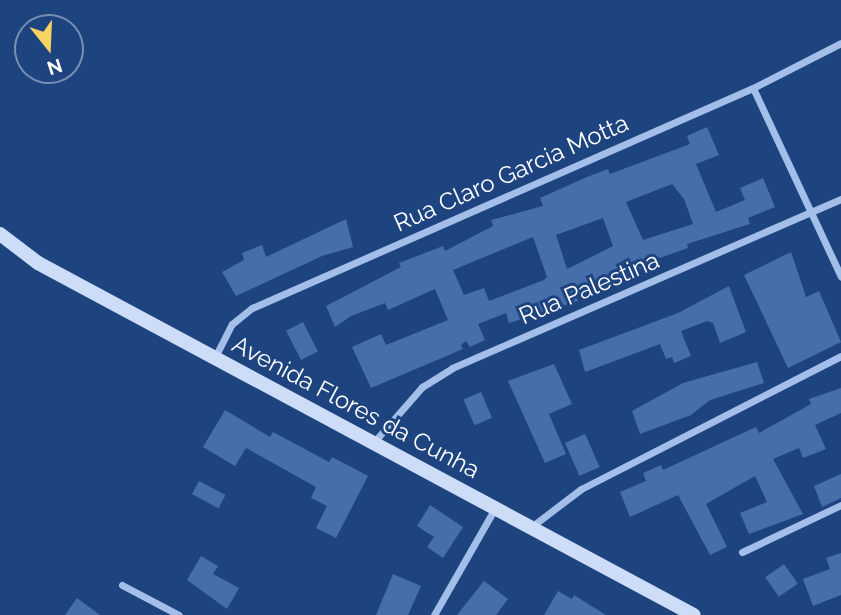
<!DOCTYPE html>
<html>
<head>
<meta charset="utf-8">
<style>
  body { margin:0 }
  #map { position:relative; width:841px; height:615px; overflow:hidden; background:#1e4480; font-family:Raleway,sans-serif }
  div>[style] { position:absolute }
  .building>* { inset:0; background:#466eaa; transform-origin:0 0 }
  .street>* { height:7px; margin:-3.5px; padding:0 3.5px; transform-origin:3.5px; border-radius:3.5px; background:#a3bfe9 }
  .secondary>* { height:14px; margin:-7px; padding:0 7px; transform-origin:7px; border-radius:7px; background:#ceddf7 }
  span { translate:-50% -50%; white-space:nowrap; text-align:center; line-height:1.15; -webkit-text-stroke:6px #1e4480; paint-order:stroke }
  .street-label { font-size:24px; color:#fff }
  .north { position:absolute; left:14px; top:14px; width:70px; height:70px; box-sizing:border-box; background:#1e4480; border:2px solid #788fb3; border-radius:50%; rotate:162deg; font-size:19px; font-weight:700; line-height:28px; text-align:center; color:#fff }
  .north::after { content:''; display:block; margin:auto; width:24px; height:32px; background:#f7d462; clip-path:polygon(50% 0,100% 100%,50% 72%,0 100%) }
</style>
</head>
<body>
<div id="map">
  <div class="building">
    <div style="clip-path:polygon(evenodd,707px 127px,719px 155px,696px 164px,716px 212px,745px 200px,740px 188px,763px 178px,775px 207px,748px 218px,750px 224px,687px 244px,688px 248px,651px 261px,652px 265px,575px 292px,578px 301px,509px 323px,506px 313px,478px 324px,485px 340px,470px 347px,466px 341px,461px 345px,463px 349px,371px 388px,352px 347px,381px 334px,386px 345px,448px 320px,435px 289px,388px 310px,385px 303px,351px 316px,335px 327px,326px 306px,401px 267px,399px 263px,443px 246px,445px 251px,493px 226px,491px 220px,543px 206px,540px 198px,587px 177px,608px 169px,610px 174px,690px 144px,687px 136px,707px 127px,672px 184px,684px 199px,693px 224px,643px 240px,626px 202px,672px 184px,707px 127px,603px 218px,613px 246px,567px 269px,556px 235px,603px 218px,707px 127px,533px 237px,547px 277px,544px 280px,489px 301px,484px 288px,464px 295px,453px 270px,533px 237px)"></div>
    <div style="clip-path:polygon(346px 219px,353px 247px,322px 256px,236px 296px,222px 272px,244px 260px,242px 253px,262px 245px,266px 257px)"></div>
    <div style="clip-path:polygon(791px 252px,806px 297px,819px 291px,841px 342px,788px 368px,744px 275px)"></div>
    <div style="clip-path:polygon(729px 286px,746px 332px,720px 343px,713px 323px,707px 321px,681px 331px,691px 356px,674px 363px,672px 357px,666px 359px,660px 344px,585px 372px,579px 350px,678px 313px)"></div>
    <div style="left:303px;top:322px;width:33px;height:19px;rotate:63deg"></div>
    <div style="clip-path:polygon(757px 362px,764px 383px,710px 400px,691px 415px,640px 434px,632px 411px,683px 383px)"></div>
    <div style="clip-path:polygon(554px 364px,572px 404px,549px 414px,566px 454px,545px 463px,508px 381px)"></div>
    <div style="clip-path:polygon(841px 388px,841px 413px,815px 425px,826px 449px,803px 458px,799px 448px,773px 459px,803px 514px,749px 534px,740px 513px,767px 502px,755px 476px,706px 504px,727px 547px,710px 555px,678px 495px,630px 517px,620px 492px,646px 481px,643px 473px,661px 465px,663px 470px,756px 427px,759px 433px,811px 404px,809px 399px)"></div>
    <div style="left:481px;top:392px;width:28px;height:19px;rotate:67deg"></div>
    <div style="clip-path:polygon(225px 410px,270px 437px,273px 432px,329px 462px,332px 457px,368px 476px,336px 538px,316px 528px,327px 506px,311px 498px,316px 487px,246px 448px,235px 466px,203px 447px)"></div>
    <div style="left:585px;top:434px;width:36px;height:22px;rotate:66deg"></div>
    <div style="clip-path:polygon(841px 474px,841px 498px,822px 507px,814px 486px)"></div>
    <div style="left:199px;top:481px;width:30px;height:15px;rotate:28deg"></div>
    <div style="clip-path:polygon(430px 505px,463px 527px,443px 558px,427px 547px,434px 537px,417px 526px)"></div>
    <div style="clip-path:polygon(841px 553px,841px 595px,813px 606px,803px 579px,830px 569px,826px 558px)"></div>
    <div style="clip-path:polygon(201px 556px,218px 566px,213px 574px,239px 588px,227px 609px,187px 580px)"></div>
    <div style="left:784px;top:564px;width:24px;height:23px;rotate:55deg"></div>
    <div style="clip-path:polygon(393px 574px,421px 586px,408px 615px,376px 615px)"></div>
    <div style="clip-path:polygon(484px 581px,508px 599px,496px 615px,457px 615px)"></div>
    <div style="clip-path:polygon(558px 591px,572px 599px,574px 595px,606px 615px,544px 615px)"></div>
    <div style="clip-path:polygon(77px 598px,100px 615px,65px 615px)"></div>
  </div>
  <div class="street">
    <div style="left:753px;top:88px;width:208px;rotate:65deg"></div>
    <div style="left:215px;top:357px;width:37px;rotate:-63deg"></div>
    <div style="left:232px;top:324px;width:26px;rotate:-39deg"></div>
    <div style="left:252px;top:308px;width:547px;rotate:-23.71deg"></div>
    <div style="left:753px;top:88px;width:99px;rotate:-27.1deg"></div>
    <div style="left:374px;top:442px;width:73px;rotate:-48.9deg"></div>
    <div style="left:422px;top:387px;width:36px;rotate:-32deg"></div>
    <div style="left:452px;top:368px;width:424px;rotate:-23.5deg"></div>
    <div style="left:531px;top:527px;width:63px;rotate:-37.2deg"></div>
    <div style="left:581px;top:489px;width:292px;rotate:-27.1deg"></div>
    <div style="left:742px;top:552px;width:110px;rotate:-25.4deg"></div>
    <div style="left:122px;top:585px;width:64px;rotate:27.8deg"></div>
    <div style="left:434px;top:615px;width:123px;rotate:-60.3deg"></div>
  </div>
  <div class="secondary">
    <div style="left:0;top:234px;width:48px;rotate:37.3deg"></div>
    <div style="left:38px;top:263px;width:744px;rotate:28.22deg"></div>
  </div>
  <div class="street-label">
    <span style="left:511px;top:173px;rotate:-24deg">Rua Claro Garcia Motta</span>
    <span style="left:589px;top:288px;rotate:-23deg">Rua Palestina</span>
    <span style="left:356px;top:407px;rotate:28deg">Avenida Flores da Cunha</span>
  </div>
  <div class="north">N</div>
</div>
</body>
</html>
